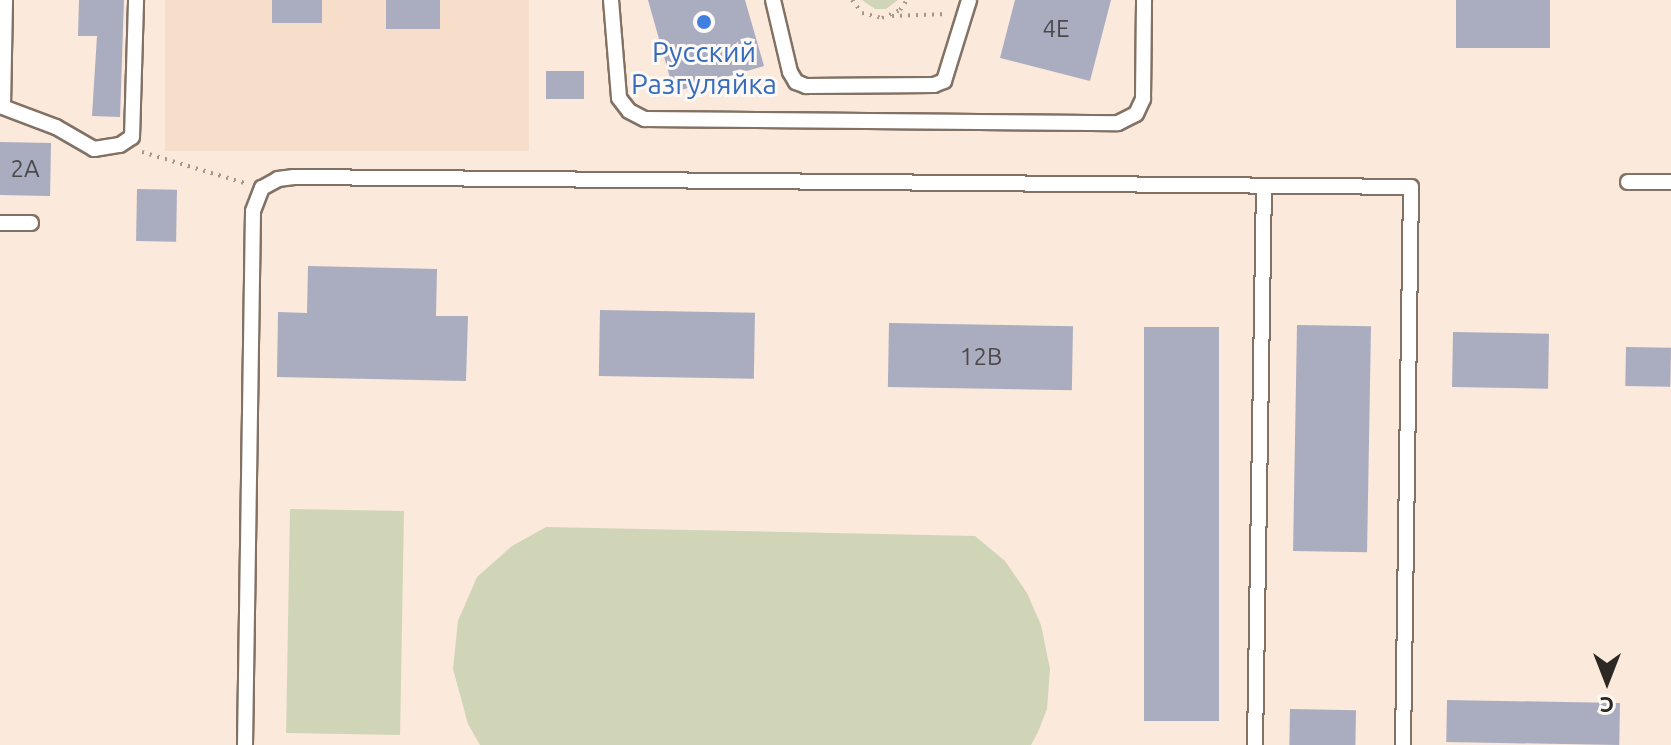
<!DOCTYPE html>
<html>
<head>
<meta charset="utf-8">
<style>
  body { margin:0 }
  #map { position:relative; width:1671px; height:745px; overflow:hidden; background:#fbe9db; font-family:Ubuntu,sans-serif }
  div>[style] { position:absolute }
  .built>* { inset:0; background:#f6deca; transform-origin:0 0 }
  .green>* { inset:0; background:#d0d5b7; transform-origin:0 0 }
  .building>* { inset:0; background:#aaacbf; transform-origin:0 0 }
  .path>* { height:4px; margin-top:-2px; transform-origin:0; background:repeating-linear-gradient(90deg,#a4978d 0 2px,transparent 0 8px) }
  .roads { filter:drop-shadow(2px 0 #827265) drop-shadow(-2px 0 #827265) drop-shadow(0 2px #827265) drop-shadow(0 -2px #827265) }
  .service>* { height:14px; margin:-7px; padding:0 7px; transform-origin:7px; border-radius:7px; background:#fff }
  .dots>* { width:22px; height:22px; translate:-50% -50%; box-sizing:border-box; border:4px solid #fdf9f6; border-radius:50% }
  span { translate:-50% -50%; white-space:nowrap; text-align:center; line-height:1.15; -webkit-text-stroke:6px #fdf9f6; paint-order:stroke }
  .number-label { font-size:24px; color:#4d494a }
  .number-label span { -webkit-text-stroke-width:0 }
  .shop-label { font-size:28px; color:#366cbe }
  .north { position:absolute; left:1567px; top:641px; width:80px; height:80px; -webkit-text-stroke:6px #fdf9f6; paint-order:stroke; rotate:180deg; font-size:22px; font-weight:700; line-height:32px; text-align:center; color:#2e2823 }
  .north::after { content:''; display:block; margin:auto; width:28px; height:36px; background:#2e2823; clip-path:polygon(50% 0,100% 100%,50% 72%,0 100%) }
</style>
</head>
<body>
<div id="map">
  <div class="built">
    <div style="left:165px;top:0;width:364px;height:151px"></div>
  </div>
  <div class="green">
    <div style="clip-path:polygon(862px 0,898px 0,886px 9px,875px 9px)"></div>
    <div style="left:290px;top:509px;width:114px;height:224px;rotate:1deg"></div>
    <div style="clip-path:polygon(546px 527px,975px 536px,1005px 561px,1027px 593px,1041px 625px,1050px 669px,1047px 709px,1038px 732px,1031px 745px,480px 745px,468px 724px,453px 669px,458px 621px,477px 577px,512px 546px)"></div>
  </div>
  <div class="building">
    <div style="clip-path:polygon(79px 0,124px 0,120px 117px,92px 116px,97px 36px,78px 36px)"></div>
    <div style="left:272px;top:0;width:50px;height:23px"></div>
    <div style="left:386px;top:0;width:54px;height:29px"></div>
    <div style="clip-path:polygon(648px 0,745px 0,764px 66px,674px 92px)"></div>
    <div style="clip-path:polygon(1015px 0,1111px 0,1090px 81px,1000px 58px)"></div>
    <div style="left:1456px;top:0;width:94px;height:48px"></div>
    <div style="left:584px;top:71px;width:28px;height:38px;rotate:90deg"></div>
    <div style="left:0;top:142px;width:51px;height:53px;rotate:1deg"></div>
    <div style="left:137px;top:189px;width:40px;height:52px;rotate:1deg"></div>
    <div style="clip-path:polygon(308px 266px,437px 269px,436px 316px,468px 316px,466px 381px,277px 377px,278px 312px,307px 313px)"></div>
    <div style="left:600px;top:310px;width:155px;height:66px;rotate:1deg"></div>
    <div style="left:889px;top:323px;width:184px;height:64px;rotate:1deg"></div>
    <div style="left:1297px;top:325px;width:74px;height:226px;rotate:1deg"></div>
    <div style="left:1144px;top:327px;width:75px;height:394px"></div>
    <div style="left:1453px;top:332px;width:96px;height:55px;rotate:1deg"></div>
    <div style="left:1626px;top:347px;width:45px;height:39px;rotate:1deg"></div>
    <div style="left:1447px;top:700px;width:173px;height:42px;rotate:1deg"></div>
    <div style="left:1290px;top:709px;width:66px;height:36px;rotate:1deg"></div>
  </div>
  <div class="path">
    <div style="left:852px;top:0;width:16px;rotate:52deg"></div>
    <div style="left:862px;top:13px;width:21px;rotate:14deg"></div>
    <div style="left:882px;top:18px;width:20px;rotate:-24deg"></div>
    <div style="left:900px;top:10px;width:12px;rotate:-55deg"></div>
    <div style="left:892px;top:16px;width:55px;rotate:-2.1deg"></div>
    <div style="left:142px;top:152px;width:108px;rotate:16.8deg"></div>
  </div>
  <div class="roads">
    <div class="service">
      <div style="left:611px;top:0;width:98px;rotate:85.3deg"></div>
      <div style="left:619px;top:98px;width:16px;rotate:52deg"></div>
      <div style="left:629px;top:111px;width:18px;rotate:27deg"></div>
      <div style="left:645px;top:119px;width:473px;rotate:0.5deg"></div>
      <div style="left:1118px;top:123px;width:20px;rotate:-27deg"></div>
      <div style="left:1136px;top:114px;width:17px;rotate:-65deg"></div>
      <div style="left:1143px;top:99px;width:99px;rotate:-89.4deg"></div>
      <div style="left:773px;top:0;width:74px;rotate:76.7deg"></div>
      <div style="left:790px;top:72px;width:12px;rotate:59deg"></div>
      <div style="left:796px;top:82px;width:11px;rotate:22deg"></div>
      <div style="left:806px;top:86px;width:128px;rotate:-0.4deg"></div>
      <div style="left:934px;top:85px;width:11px;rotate:-22deg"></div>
      <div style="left:944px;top:81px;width:85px;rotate:-72.8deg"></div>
      <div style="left:0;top:106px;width:60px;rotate:20.6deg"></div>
      <div style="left:56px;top:127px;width:44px;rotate:30.1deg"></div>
      <div style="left:94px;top:149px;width:26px;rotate:-9deg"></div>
      <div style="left:120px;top:145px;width:14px;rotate:-34deg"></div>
      <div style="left:132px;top:137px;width:137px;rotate:-88.3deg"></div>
      <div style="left:3px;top:106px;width:106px;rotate:-88.9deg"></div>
      <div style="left:1628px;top:182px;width:43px"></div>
      <div style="left:0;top:223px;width:31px"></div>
      <div style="left:245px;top:745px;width:534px;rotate:-89.14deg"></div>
      <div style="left:253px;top:211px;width:25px;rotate:-69deg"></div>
      <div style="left:262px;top:188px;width:18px;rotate:-29deg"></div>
      <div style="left:278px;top:179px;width:16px;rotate:-7deg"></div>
      <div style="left:294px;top:177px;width:1117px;rotate:0.51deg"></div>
      <div style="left:1411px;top:187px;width:558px;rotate:90.82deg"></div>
      <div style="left:1255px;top:745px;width:559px;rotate:-89.08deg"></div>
    </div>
  </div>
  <div class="dots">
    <div style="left:704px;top:22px;background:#3f7fe0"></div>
  </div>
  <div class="number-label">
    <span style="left:1056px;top:29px">4Е</span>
    <span style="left:25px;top:169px">2А</span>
    <span style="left:981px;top:357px">12В</span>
  </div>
  <div class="shop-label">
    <span style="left:704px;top:68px">Русский<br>Разгуляйка</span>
  </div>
  <div class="north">С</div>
</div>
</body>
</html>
